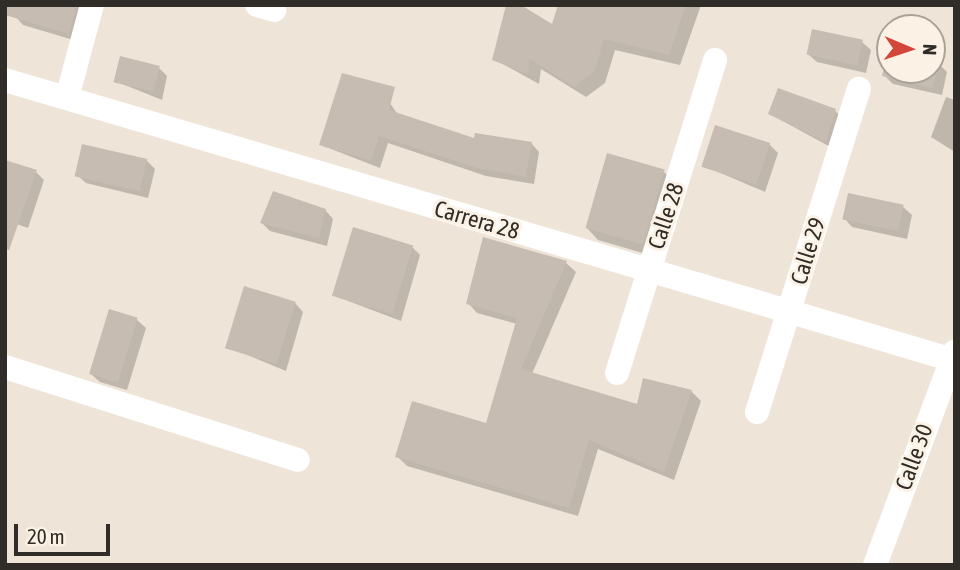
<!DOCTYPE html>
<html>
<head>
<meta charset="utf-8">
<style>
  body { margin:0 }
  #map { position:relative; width:960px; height:570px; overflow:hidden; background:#efe4d8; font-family:"Asap Condensed",sans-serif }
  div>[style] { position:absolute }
  .shadow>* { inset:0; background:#0003 }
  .building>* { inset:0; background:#c7bcb1; transform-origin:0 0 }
  .street>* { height:24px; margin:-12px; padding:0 12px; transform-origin:12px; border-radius:12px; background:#fff }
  span { translate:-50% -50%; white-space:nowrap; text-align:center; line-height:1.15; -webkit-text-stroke:6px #fcf1e5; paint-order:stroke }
  .street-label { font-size:23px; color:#302c27 }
  .frame { position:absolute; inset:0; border:7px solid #302c27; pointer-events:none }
  .north { position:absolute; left:876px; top:14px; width:70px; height:70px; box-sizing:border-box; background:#fcf1e5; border:2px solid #aaa299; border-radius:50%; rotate:92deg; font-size:19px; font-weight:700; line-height:28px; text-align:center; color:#302c27 }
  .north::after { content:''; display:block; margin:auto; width:24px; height:32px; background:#d3463a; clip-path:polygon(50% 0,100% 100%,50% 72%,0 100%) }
  .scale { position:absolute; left:14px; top:524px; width:96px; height:32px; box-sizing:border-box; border:4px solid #302c27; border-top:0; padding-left:9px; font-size:21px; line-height:24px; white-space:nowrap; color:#302c27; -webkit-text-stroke:5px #fcf1e5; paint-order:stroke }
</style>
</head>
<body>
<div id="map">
  <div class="shadow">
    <div style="clip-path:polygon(18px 5px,86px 5px,77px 41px,23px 25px,15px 16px)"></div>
    <div style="clip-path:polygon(559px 5px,701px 5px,680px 65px,615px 50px,605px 83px,586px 97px,541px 69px,539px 84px,494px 59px,554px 28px)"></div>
    <div style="clip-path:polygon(862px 42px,871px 50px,866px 73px,817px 62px,808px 54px)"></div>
    <div style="clip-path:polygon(889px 52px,890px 70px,932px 70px,932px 62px,938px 63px,947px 72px,942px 95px,893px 84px,884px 75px)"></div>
    <div style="clip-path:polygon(159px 68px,167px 76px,162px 100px,115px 81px)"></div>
    <div style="clip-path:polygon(946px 97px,955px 100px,955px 152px,931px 137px)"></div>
    <div style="clip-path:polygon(390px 103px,398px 115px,476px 141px,531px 143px,539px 152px,534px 184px,486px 176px,388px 143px,380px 168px,321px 145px)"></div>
    <div style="clip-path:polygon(835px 111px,844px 119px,834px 149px,770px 114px)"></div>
    <div style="clip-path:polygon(769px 144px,778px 153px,765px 192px,704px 166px)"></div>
    <div style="clip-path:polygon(146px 160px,155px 169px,148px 198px,86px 183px,77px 175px)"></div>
    <div style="clip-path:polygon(36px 172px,44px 180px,28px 228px,5px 220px)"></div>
    <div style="clip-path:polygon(664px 172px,676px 184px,653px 256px,598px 240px,587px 228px)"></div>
    <div style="clip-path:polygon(903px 207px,912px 215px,907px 239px,852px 227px,844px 218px)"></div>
    <div style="clip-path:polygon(325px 210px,333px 219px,327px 246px,270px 231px,262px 223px)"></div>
    <div style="clip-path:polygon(412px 247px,420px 255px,401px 321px,335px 296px)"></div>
    <div style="clip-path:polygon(566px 263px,576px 272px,532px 374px,638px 406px,691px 391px,701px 401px,674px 480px,598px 449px,578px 516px,407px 466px,397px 456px,487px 425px,517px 324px,477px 313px,468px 303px)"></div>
    <div style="clip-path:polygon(295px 303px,303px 312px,286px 371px,228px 347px)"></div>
    <div style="clip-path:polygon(137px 320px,146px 328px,127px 390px,100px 382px,91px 374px)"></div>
  </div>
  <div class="building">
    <div style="clip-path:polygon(5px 5px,77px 5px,69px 34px,5px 15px)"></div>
    <div style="clip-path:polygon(506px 5px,521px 5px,552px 24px,558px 5px,686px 5px,669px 55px,604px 39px,594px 72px,574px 87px,530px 59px,528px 74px,492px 60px)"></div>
    <div style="left:812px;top:29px;width:52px;height:26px;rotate:12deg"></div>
    <div style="clip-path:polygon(888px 50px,890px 70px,932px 70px,932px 60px,939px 62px,933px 88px,882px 76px)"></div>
    <div style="left:120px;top:56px;width:41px;height:27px;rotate:14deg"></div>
    <div style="clip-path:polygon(342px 73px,395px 87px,389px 110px,474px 138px,475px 133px,532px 142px,526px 177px,477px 168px,379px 136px,371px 161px,319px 145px)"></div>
    <div style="clip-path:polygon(778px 88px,836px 109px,826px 142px,768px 114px)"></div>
    <div style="left:715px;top:125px;width:58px;height:44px;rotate:18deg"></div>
    <div style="left:82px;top:144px;width:67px;height:33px;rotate:13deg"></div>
    <div style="left:607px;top:153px;width:60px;height:78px;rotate:16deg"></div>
    <div style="clip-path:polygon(5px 160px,37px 170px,9px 250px,5px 249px)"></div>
    <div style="clip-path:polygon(273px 191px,326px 209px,319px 238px,260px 223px)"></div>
    <div style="left:848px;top:193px;width:57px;height:27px;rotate:12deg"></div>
    <div style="left:353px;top:227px;width:63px;height:72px;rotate:17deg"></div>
    <div style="clip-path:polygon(483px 237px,567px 261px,521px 369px,637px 404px,643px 378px,692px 390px,664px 472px,589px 440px,569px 508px,395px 457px,412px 401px,486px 423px,517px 318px,466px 304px)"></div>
    <div style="left:244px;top:286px;width:54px;height:65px;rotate:17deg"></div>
    <div style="left:109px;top:309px;width:30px;height:68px;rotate:17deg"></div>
  </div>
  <div class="street">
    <div style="left:257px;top:5px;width:18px;rotate:16deg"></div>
    <div style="left:5px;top:80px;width:985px;rotate:16.45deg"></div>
    <div style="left:67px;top:98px;width:96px;rotate:-75deg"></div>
    <div style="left:5px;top:367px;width:307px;rotate:17.6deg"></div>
    <div style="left:617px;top:373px;width:328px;rotate:-72.6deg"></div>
    <div style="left:757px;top:412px;width:339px;rotate:-72.5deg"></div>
    <div style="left:875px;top:565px;width:228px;rotate:-69.5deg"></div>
  </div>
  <div class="street-label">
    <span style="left:666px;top:216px;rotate:-72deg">Calle 28</span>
    <span style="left:477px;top:220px;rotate:16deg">Carrera 28</span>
    <span style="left:808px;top:251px;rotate:-73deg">Calle 29</span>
    <span style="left:914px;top:457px;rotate:-70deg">Calle 30</span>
  </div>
  <div class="frame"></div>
  <div class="north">N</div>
  <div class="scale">20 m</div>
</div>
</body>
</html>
